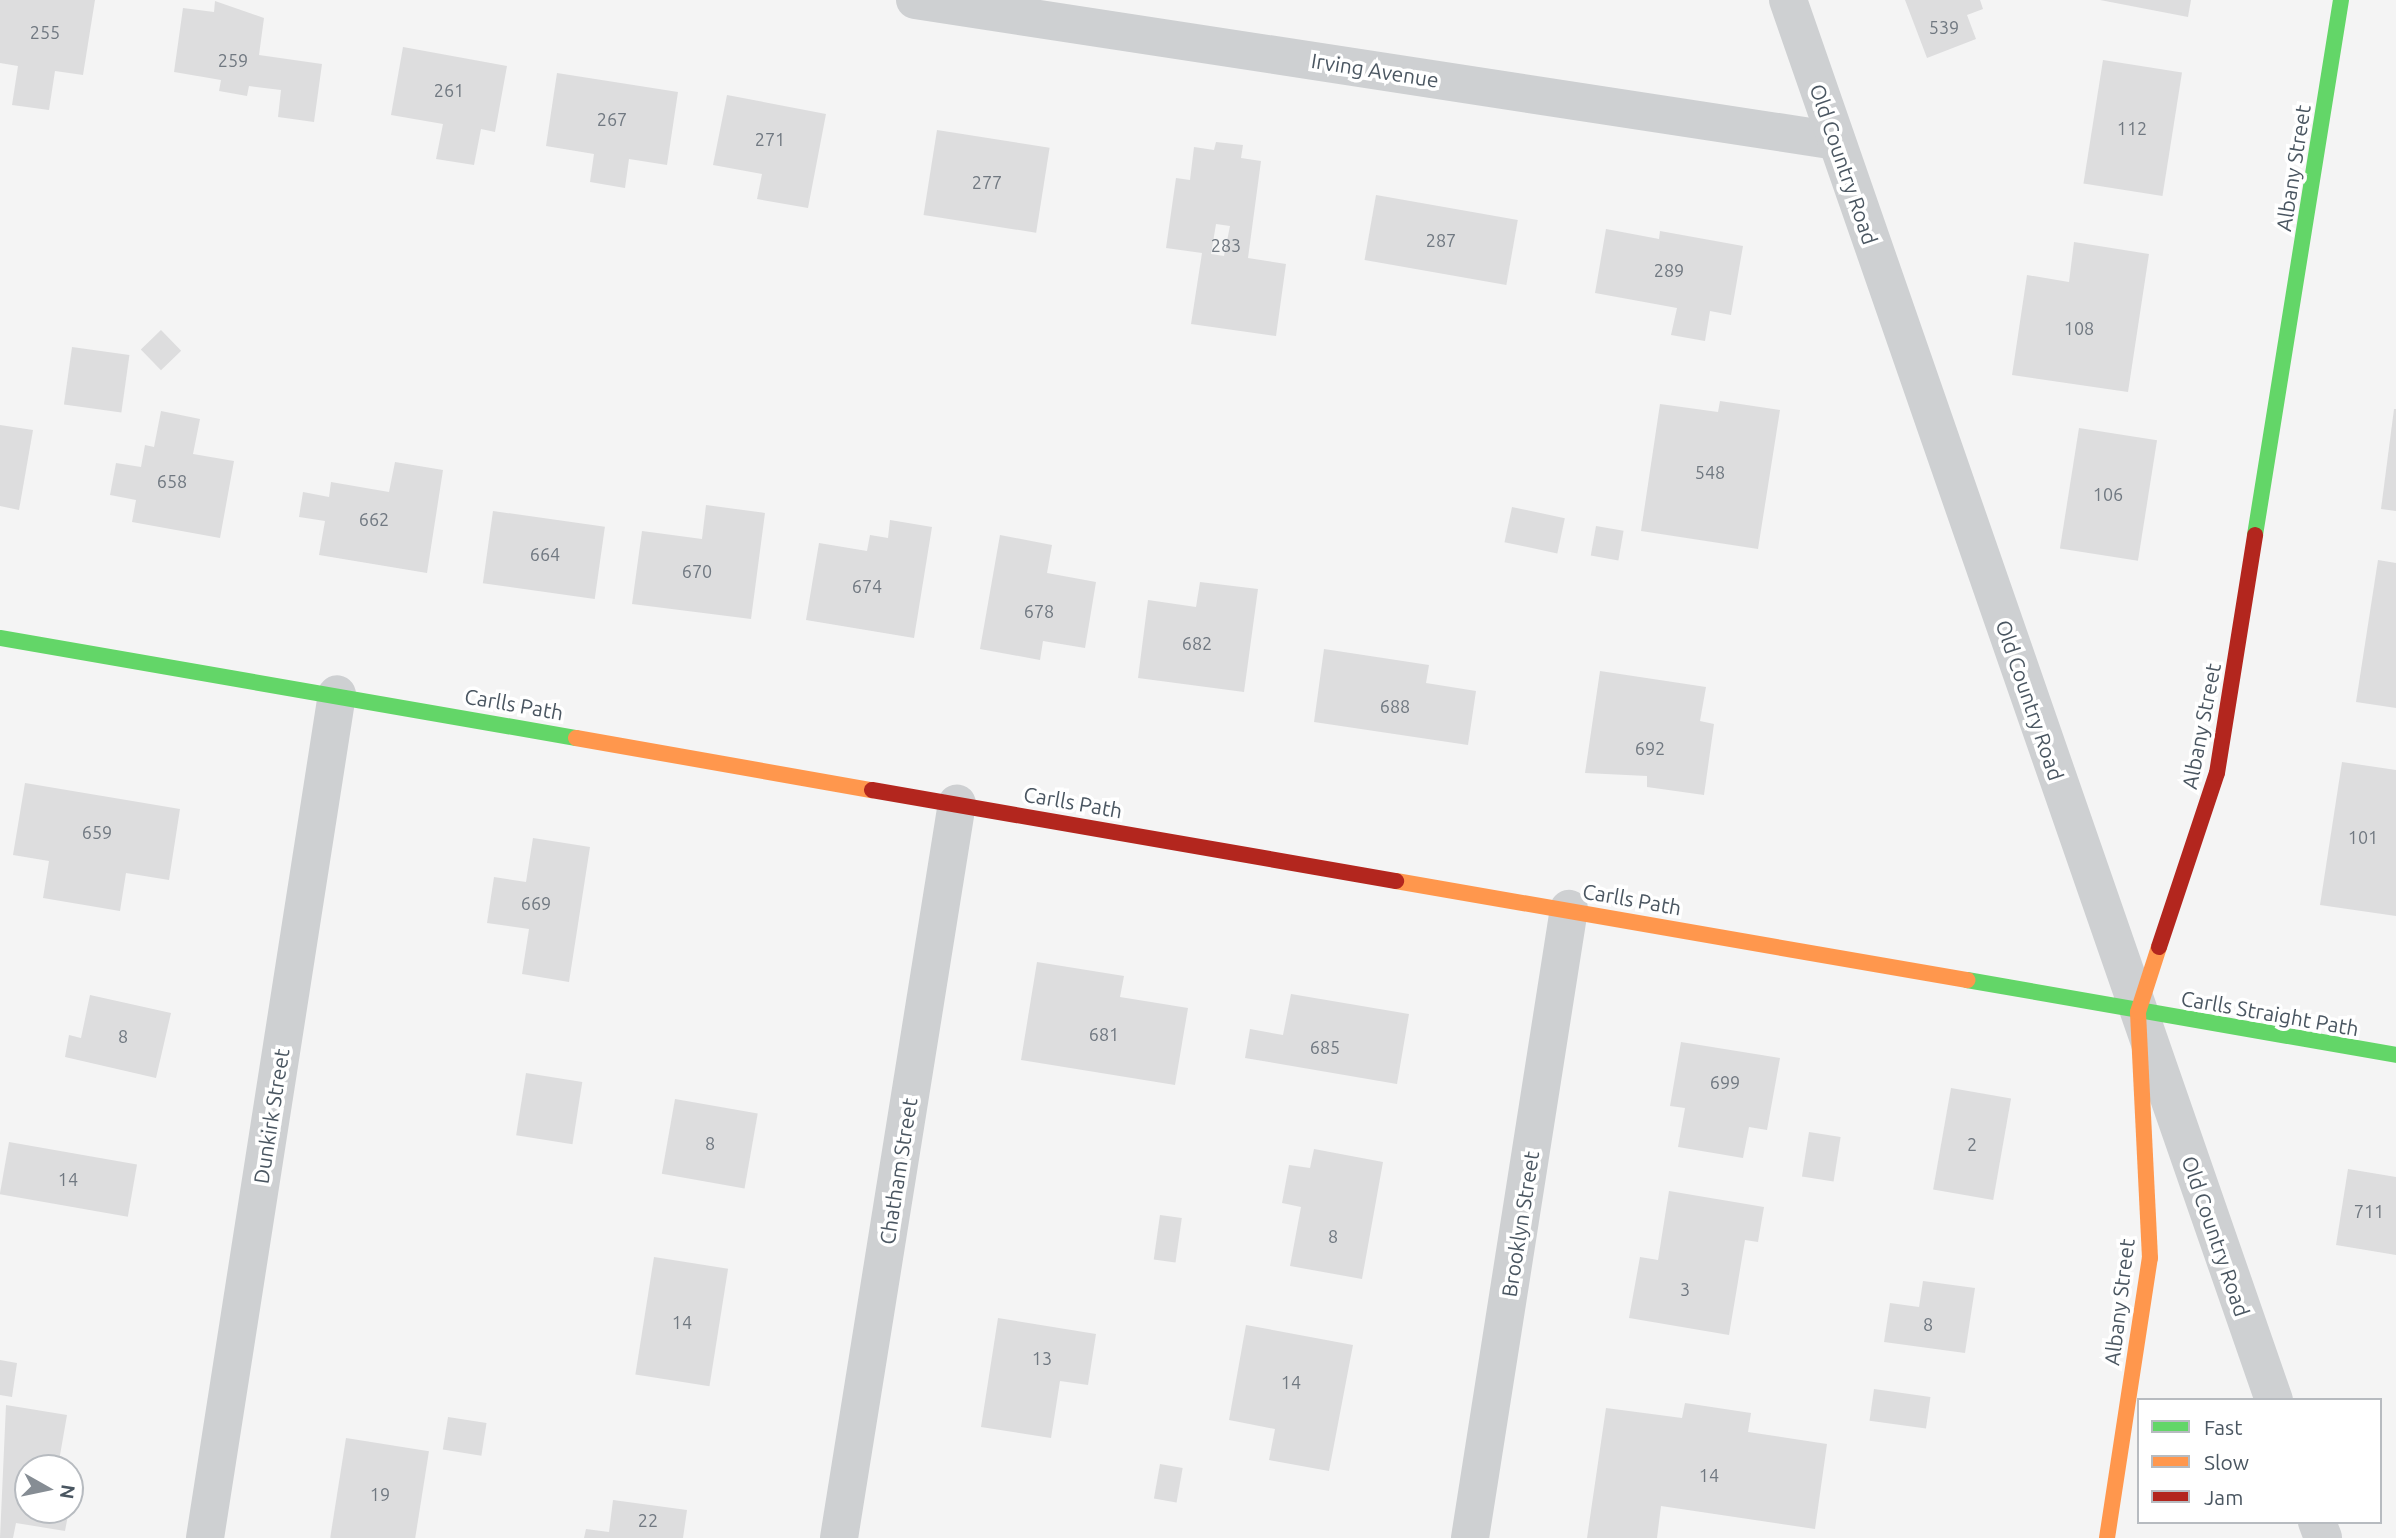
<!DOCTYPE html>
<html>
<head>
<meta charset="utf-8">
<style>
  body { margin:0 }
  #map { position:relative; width:2396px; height:1538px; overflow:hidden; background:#f4f4f4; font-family:Ubuntu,sans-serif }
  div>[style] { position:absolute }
  .building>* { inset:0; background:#ddddde; transform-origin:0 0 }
  .street>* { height:38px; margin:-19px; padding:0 19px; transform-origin:19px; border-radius:19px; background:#ced0d2 }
  .fast>* { height:16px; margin:-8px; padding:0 8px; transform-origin:8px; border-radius:8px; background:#63d668 }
  .slow>* { height:16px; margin:-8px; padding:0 8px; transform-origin:8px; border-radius:8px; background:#ff974d }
  .jam>* { height:16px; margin:-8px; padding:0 8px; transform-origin:8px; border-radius:8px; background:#b3261e }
  span { translate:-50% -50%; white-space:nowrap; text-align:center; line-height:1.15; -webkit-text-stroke:7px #fff; paint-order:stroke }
  .number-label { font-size:18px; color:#707881 }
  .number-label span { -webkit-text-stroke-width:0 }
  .street-label { font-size:21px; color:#4a5661 }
  .legend { position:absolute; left:2137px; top:1398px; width:245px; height:126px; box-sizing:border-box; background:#fff; border:2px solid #b7bbc0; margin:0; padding:9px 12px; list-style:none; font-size:21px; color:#4a5661 }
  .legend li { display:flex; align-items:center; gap:14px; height:35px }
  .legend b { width:35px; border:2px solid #b7bbc0 }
  .north { position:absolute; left:14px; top:1454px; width:70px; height:70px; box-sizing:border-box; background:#fff; border:2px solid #b7bbc0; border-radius:50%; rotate:99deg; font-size:19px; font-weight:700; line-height:28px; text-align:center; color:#4a5661 }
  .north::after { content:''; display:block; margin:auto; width:24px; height:32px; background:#868d94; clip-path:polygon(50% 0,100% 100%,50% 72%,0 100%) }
</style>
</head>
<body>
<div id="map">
  <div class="building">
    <div style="clip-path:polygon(0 0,95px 0,83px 75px,55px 71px,49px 110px,12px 105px,18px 66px,0 63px)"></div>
    <div style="clip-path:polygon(1905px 0,1980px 0,1983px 9px,1967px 15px,1976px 39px,1927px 58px)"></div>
    <div style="clip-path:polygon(2100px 0,2191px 0,2188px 17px)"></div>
    <div style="clip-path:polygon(215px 1px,264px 18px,259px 55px,322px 64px,314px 122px,278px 117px,281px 90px,249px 86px,247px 96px,219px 91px,221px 80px,174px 72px,183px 8px,214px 12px)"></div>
    <div style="clip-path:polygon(403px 47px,507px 66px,495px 132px,481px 129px,474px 165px,436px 159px,443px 124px,391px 115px)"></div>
    <div style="left:2103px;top:60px;width:80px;height:125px;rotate:9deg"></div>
    <div style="clip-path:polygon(557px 73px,678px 92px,667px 165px,629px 159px,625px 188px,590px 182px,594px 154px,546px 146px)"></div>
    <div style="clip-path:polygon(727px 95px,826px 114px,808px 208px,757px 199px,762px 174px,713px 165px)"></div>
    <div style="left:937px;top:130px;width:114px;height:86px;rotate:9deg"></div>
    <div style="clip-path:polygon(evenodd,1216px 142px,1243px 145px,1241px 158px,1261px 161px,1248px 258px,1286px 264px,1276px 336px,1191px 324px,1202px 253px,1166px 248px,1176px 178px,1190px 180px,1194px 147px,1214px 150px,1216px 142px,1216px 224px,1230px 226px,1224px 256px,1211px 254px,1216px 224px)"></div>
    <div style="left:1376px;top:195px;width:144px;height:66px;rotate:10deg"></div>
    <div style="clip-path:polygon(1606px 229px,1659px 239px,1660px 231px,1743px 246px,1731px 315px,1710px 311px,1705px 341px,1671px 335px,1677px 308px,1595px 293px)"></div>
    <div style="clip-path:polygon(2074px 242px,2149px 254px,2128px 392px,2012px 375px,2027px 275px,2069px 282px)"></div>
    <div style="left:161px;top:330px;width:29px;height:28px;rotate:46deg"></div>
    <div style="left:72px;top:347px;width:58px;height:58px;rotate:8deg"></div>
    <div style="clip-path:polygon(1720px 401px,1780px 410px,1758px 549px,1641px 531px,1660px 404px,1718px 412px)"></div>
    <div style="clip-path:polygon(2394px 409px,2396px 409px,2396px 511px,2381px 509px)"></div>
    <div style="clip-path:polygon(161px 411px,200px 419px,193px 454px,234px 461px,220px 538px,132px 522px,136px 500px,110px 495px,116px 463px,141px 467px,145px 445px,154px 447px)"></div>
    <div style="clip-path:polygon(0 425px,33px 430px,19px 510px,0 506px)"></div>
    <div style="left:2079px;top:428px;width:79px;height:122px;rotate:9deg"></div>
    <div style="clip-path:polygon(395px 462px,443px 470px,427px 573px,319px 555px,325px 521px,299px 517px,303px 492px,329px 497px,331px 482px,389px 492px)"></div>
    <div style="clip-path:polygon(706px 505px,765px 513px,751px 619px,632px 604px,642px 531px,702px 539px)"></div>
    <div style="left:1512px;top:507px;width:54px;height:36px;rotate:12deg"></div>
    <div style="left:493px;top:511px;width:113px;height:73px;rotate:8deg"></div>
    <div style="clip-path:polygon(890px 520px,932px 527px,914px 638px,806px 620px,819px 543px,867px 551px,870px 535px,888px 538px)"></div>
    <div style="left:1596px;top:526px;width:28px;height:30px;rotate:10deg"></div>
    <div style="clip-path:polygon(1000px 535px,1052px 545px,1047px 573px,1096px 582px,1085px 648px,1043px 641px,1040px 660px,980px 649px)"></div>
    <div style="clip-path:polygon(2378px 560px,2396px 563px,2396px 708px,2356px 702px)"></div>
    <div style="clip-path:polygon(1200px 582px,1258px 589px,1244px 692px,1138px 678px,1148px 600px,1196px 607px)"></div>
    <div style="clip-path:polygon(1324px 649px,1429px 665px,1426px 683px,1476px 691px,1468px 745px,1314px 722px)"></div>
    <div style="clip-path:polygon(1600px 671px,1706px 687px,1700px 721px,1714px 724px,1704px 795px,1647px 787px,1647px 776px,1585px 773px)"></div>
    <div style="clip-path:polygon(2342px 762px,2396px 770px,2396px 916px,2320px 905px)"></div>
    <div style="clip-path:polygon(25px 783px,180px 809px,169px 880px,126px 873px,120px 911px,43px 898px,49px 861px,13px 855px)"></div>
    <div style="clip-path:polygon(533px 838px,590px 847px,569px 982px,522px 974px,529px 929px,487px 923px,494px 877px,526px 882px)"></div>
    <div style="clip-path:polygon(1037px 962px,1124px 976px,1120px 997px,1188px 1008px,1175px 1085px,1021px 1060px)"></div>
    <div style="clip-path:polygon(1291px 994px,1409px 1014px,1397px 1084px,1245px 1058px,1250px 1029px,1283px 1035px)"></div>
    <div style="clip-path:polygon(90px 995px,171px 1013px,156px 1078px,65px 1057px,69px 1035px,81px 1038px)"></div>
    <div style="clip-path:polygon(1681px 1042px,1780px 1058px,1767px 1130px,1749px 1127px,1743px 1158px,1678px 1147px,1685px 1108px,1670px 1106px)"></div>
    <div style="left:526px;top:1073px;width:57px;height:63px;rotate:9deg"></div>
    <div style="left:1951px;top:1088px;width:61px;height:103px;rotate:10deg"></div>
    <div style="left:675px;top:1099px;width:84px;height:76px;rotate:10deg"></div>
    <div style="left:1809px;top:1132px;width:32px;height:45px;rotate:9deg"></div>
    <div style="left:9px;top:1142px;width:130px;height:53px;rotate:10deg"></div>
    <div style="clip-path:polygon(1314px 1149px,1383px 1162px,1362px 1279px,1290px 1266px,1301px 1207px,1282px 1203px,1289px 1165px,1310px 1168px)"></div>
    <div style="clip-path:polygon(2348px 1169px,2396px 1177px,2396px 1255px,2336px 1245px)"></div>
    <div style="clip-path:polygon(1669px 1191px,1764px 1207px,1758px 1242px,1745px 1240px,1729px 1335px,1629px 1318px,1640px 1257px,1658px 1260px)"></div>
    <div style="left:1160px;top:1215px;width:22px;height:45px;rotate:8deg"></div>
    <div style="left:654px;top:1257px;width:75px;height:119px;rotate:9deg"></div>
    <div style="clip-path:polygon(1923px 1281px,1975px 1288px,1965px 1353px,1884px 1342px,1890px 1303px,1919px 1307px)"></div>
    <div style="clip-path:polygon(998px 1318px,1096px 1334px,1088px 1385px,1060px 1381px,1051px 1438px,981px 1427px)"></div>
    <div style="clip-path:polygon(1246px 1325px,1353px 1345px,1329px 1471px,1269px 1460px,1275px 1429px,1229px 1420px)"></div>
    <div style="clip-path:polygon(0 1360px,17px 1363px,12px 1397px,0 1395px)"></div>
    <div style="left:1874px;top:1389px;width:57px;height:32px;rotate:8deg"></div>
    <div style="clip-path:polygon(1685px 1403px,1751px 1413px,1748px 1432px,1827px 1444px,1815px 1529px,1661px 1506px,1657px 1538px,1587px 1538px,1606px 1408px,1682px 1418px)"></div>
    <div style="clip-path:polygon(6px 1405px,67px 1415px,59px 1461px,70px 1468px,28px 1468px,28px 1510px,69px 1510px,65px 1531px,16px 1523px,13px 1538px,0 1538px)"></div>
    <div style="left:448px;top:1417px;width:39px;height:33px;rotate:9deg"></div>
    <div style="left:346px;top:1438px;width:84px;height:101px;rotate:9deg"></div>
    <div style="left:1160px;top:1464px;width:23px;height:35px;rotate:10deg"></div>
    <div style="clip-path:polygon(613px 1500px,687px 1510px,683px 1538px,584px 1538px,586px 1529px,609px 1532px)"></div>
  </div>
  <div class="street">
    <div style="left:915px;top:0;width:932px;rotate:8.7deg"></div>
    <div style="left:1788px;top:0;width:1482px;rotate:70.86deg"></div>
    <div style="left:2317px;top:1522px;width:17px;rotate:69deg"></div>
    <div style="left:205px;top:1538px;width:854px;rotate:-81.11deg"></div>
    <div style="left:839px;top:1538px;width:744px;rotate:-80.88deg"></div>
    <div style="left:1470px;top:1538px;width:637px;rotate:-81.06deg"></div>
  </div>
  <div class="fast">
    <div style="left:2255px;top:535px;width:542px;rotate:-80.87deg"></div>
    <div style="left:0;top:638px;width:585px;rotate:9.85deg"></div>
    <div style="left:1967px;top:980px;width:436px;rotate:9.9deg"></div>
  </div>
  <div class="slow">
    <div style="left:576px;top:738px;width:301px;rotate:10deg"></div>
    <div style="left:1396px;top:881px;width:580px;rotate:9.84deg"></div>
    <div style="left:2107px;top:1538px;width:283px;rotate:-81.3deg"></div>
    <div style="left:2150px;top:1258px;width:246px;rotate:-92.8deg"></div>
    <div style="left:2138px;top:1012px;width:68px;rotate:-72.1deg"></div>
  </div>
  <div class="jam">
    <div style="left:872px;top:790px;width:532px;rotate:9.85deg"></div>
    <div style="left:2159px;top:947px;width:183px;rotate:-71.6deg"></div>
    <div style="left:2217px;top:773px;width:241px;rotate:-80.9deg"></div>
  </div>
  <div class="number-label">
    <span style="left:1944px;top:27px">539</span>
    <span style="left:45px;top:32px">255</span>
    <span style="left:233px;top:60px">259</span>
    <span style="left:449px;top:90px">261</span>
    <span style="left:612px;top:119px">267</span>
    <span style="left:2132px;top:128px">112</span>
    <span style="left:770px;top:139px">271</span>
    <span style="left:987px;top:182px">277</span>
    <span style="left:1441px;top:240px">287</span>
    <span style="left:1226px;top:245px">283</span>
    <span style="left:1669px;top:270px">289</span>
    <span style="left:2079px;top:328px">108</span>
    <span style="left:1710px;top:472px">548</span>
    <span style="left:172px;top:481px">658</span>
    <span style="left:2108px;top:494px">106</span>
    <span style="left:374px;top:519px">662</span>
    <span style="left:545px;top:554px">664</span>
    <span style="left:697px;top:571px">670</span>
    <span style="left:867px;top:586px">674</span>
    <span style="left:1039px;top:611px">678</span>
    <span style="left:1197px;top:643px">682</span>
    <span style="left:1395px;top:706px">688</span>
    <span style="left:1650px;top:748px">692</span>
    <span style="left:97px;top:832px">659</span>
    <span style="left:2363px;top:837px">101</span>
    <span style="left:536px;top:903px">669</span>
    <span style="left:1104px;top:1034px">681</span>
    <span style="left:123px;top:1036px">8</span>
    <span style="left:1325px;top:1047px">685</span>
    <span style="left:1725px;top:1082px">699</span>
    <span style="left:710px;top:1143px">8</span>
    <span style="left:1972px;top:1144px">2</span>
    <span style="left:68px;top:1179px">14</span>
    <span style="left:2369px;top:1211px">711</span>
    <span style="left:1333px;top:1236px">8</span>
    <span style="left:1685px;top:1289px">3</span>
    <span style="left:682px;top:1322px">14</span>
    <span style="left:1928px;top:1324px">8</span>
    <span style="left:1042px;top:1358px">13</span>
    <span style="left:1291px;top:1382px">14</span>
    <span style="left:1709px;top:1475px">14</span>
    <span style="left:380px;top:1494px">19</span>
    <span style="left:648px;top:1520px">22</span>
  </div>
  <div class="street-label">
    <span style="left:1375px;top:70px;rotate:9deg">Irving Avenue</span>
    <span style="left:1844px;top:164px;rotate:71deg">Old Country Road</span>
    <span style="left:2293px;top:168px;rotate:-81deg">Albany Street</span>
    <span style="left:2030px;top:700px;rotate:71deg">Old Country Road</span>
    <span style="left:514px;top:704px;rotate:10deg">Carlls Path</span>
    <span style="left:2201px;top:726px;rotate:-79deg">Albany Street</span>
    <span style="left:1073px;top:802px;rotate:10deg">Carlls Path</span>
    <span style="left:1632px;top:899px;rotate:10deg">Carlls Path</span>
    <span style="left:2270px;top:1013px;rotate:10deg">Carlls Straight Path</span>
    <span style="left:271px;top:1116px;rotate:-81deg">Dunkirk Street</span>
    <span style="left:898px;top:1171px;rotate:-81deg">Chatham Street</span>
    <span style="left:1520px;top:1224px;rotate:-81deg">Brooklyn Street</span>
    <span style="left:2216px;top:1236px;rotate:71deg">Old Country Road</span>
    <span style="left:2119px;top:1302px;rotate:-83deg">Albany Street</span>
  </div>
  <ul class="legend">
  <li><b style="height:9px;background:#63d668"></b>Fast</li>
  <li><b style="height:9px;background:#ff974d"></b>Slow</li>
  <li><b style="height:9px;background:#b3261e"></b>Jam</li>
  </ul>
  <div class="north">N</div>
</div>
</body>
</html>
